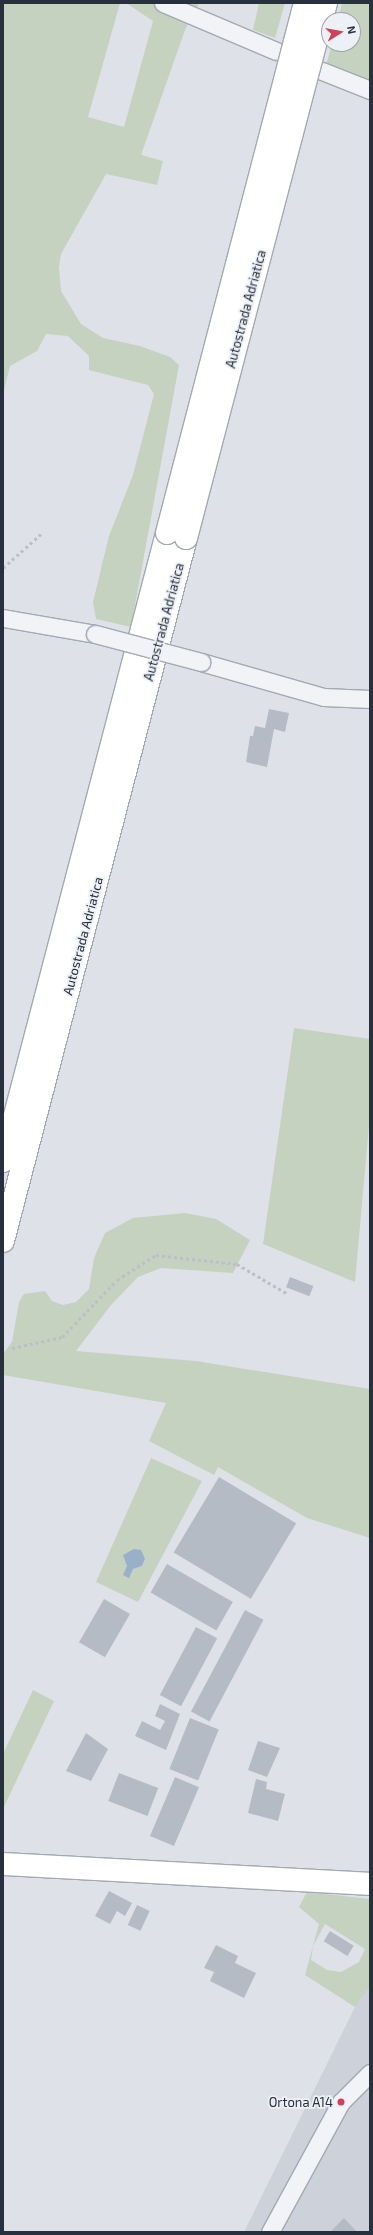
<!DOCTYPE html>
<html>
<head>
<meta charset="utf-8">
<style>
  body { margin:0 }
  #map { position:relative; width:373px; height:2235px; overflow:hidden; background:#dee2e8; font-family:"Exo 2",sans-serif }
  div>[style] { position:absolute }
  .built>* { inset:0; background:#ccd1da }
  .green>* { inset:0; background:#c4d2bf }
  .water>* { inset:0; background:#98b0c9 }
  .building>* { inset:0; background:#b5bbc5; transform-origin:0 0 }
  .path>* { height:2.5px; margin-top:-1.25px; transform-origin:0; background:repeating-linear-gradient(90deg,#bcc0c6 0 3px,transparent 0 6px) }
  .roads { filter:drop-shadow(1px 0 #a3a9b2) drop-shadow(-1px 0 #a3a9b2) drop-shadow(0 1px #a3a9b2) drop-shadow(0 -1px #a3a9b2) }
  .minor>* { height:17px; margin:-8.5px; padding:0 8.5px; transform-origin:8.5px; border-radius:8.5px; background:#f1f3f6 }
  .major>* { height:22px; margin:-11px; padding:0 11px; transform-origin:11px; border-radius:11px; background:#fff }
  .highway>* { height:22px; margin:-11px; padding:0 11px; transform-origin:11px; border-radius:11px; background:#fff }
  .bridges { filter:drop-shadow(1px 0 #a3a9b2) drop-shadow(-1px 0 #a3a9b2) drop-shadow(0 1px #a3a9b2) drop-shadow(0 -1px #a3a9b2) }
  .minor-bridge>* { height:17px; margin:-8.5px; padding:0 8.5px; transform-origin:8.5px; border-radius:8.5px; background:#f1f3f6 }
  .highway-bridge>* { height:22px; margin:-11px; padding:0 11px; transform-origin:11px; border-radius:11px; background:#fff }
  .dots>* { width:11px; height:11px; translate:-50% -50%; box-sizing:border-box; border:2px solid #edf1f5; border-radius:50% }
  span { translate:-50% -50%; white-space:nowrap; text-align:center; line-height:1.15; -webkit-text-stroke:3.5px #edf1f5; paint-order:stroke }
  .street-label { font-size:13px; color:#27303f }
  .poi-label { font-size:13px; color:#27303f }
  .right { translate:-100% -50%; text-align:right }
  .frame { position:absolute; inset:0; border:4px solid #27303f; pointer-events:none }
  .north { position:absolute; left:321px; top:12px; width:40px; height:40px; box-sizing:border-box; background:#edf1f5; border:1px solid #9ea4ac; border-radius:50%; rotate:79deg; font-size:11px; font-weight:700; line-height:16px; text-align:center; color:#27303f }
  .north::after { content:''; display:block; margin:auto; width:14px; height:18px; background:#d04058; clip-path:polygon(50% 0,100% 100%,50% 72%,0 100%) }
</style>
</head>
<body>
<div id="map">
  <div class="built">
    <div style="clip-path:polygon(370px 1987px,370px 2232px,244px 2232px,355px 2007px)"></div>
  </div>
  <div class="green">
    <div style="clip-path:polygon(3px 3px,120px 3px,88px 117px,124px 127px,153px 21px,126px 3px,199px 3px,185px 30px,141px 155px,163px 161px,157px 185px,106px 174px,61px 254px,59px 267px,61px 291px,81px 324px,103px 338px,140px 346px,170px 357px,179px 365px,131px 627px,96px 619px,93px 602px,109px 536px,133px 475px,154px 394px,148px 385px,89px 370px,89px 356px,68px 336px,46px 334px,37px 351px,10px 366px,3px 394px)"></div>
    <div style="clip-path:polygon(259px 3px,285px 3px,275px 38px,253px 30px)"></div>
    <div style="clip-path:polygon(342px 3px,370px 3px,370px 86px,325px 69px,332px 44px,353px 44px,353px 20px,338px 20px)"></div>
    <div style="clip-path:polygon(294px 1028px,370px 1039px,370px 1114px,355px 1282px,263px 1244px)"></div>
    <div style="clip-path:polygon(185px 1213px,216px 1219px,250px 1240px,233px 1273px,161px 1268px,138px 1277px,111px 1305px,76px 1351px,196px 1361px,370px 1389px,370px 1538px,307px 1518px,218px 1467px,214px 1475px,149px 1441px,166px 1403px,3px 1375px,3px 1354px,12px 1342px,19px 1302px,24px 1294px,45px 1291px,52px 1301px,63px 1305px,76px 1302px,89px 1289px,94px 1258px,105px 1233px,133px 1218px)"></div>
    <div style="clip-path:polygon(evenodd,151px 1458px,202px 1481px,138px 1602px,96px 1582px,151px 1458px,126px 1553px,145px 1559px,142px 1566px,133px 1569px,127px 1566px,124px 1556px,126px 1553px)"></div>
    <div style="clip-path:polygon(33px 1690px,54px 1701px,3px 1809px,3px 1754px)"></div>
    <div style="clip-path:polygon(evenodd,307px 1892px,370px 1899px,370px 1987px,355px 2007px,305px 1975px,319px 1924px,299px 1907px,307px 1892px,325px 1924px,365px 1949px,359px 1962px,341px 1972px,327px 1970px,311px 1960px,313px 1946px,325px 1924px)"></div>
  </div>
  <div class="water">
    <div style="clip-path:polygon(134px 1549px,141px 1550px,145px 1559px,142px 1566px,133px 1569px,129px 1578px,123px 1575px,127px 1566px,123px 1555px)"></div>
  </div>
  <div class="building">
    <div style="clip-path:polygon(269px 709px,289px 713px,285px 732px,274px 729px,267px 767px,246px 762px,250px 736px,253px 736px,255px 726px,265px 728px)"></div>
    <div style="left:290px;top:1277px;width:25px;height:11px;rotate:21deg"></div>
    <div style="left:219px;top:1477px;width:90px;height:88px;rotate:31deg"></div>
    <div style="left:167px;top:1564px;width:76px;height:33px;rotate:30deg"></div>
    <div style="left:104px;top:1599px;width:30px;height:50px;rotate:30deg"></div>
    <div style="left:245px;top:1610px;width:21px;height:115px;rotate:28deg"></div>
    <div style="left:196px;top:1627px;width:24px;height:77px;rotate:28deg"></div>
    <div style="clip-path:polygon(160px 1704px,180px 1714px,166px 1750px,135px 1736px,142px 1721px,160px 1730px,165px 1721px,155px 1716px)"></div>
    <div style="left:190px;top:1718px;width:31px;height:55px;rotate:22deg"></div>
    <div style="clip-path:polygon(86px 1733px,108px 1749px,91px 1781px,66px 1771px)"></div>
    <div style="clip-path:polygon(258px 1741px,280px 1748px,267px 1777px,248px 1770px)"></div>
    <div style="left:119px;top:1773px;width:42px;height:30px;rotate:21deg"></div>
    <div style="left:175px;top:1777px;width:26px;height:64px;rotate:23deg"></div>
    <div style="clip-path:polygon(256px 1779px,267px 1782px,266px 1789px,285px 1794px,278px 1821px,248px 1813px)"></div>
    <div style="clip-path:polygon(109px 1891px,132px 1903px,125px 1916px,117px 1911px,110px 1924px,95px 1916px)"></div>
    <div style="left:137px;top:1905px;width:14px;height:22px;rotate:25deg"></div>
    <div style="left:330px;top:1931px;width:28px;height:12px;rotate:32deg"></div>
    <div style="clip-path:polygon(216px 1945px,238px 1956px,235px 1963px,256px 1973px,244px 1998px,210px 1981px,214px 1972px,204px 1968px)"></div>
    <div style="clip-path:polygon(344px 2218px,357px 2232px,330px 2232px)"></div>
  </div>
  <div class="path">
    <div style="left:3px;top:568px;width:52px;rotate:-41.9deg"></div>
    <div style="left:12px;top:1348px;width:51px;rotate:-12.4deg"></div>
    <div style="left:62px;top:1337px;width:79px;rotate:-46deg"></div>
    <div style="left:117px;top:1280px;width:46px;rotate:-32.7deg"></div>
    <div style="left:156px;top:1255px;width:81px;rotate:6.3deg"></div>
    <div style="left:237px;top:1264px;width:59px;rotate:30.5deg"></div>
  </div>
  <div class="roads">
    <div class="minor">
      <div style="left:163px;top:3px;width:123px;rotate:23deg"></div>
      <div style="left:322px;top:71px;width:52px;rotate:21.6deg"></div>
      <div style="left:3px;top:618px;width:93px;rotate:9.9deg"></div>
      <div style="left:201px;top:662px;width:128px;rotate:15.9deg"></div>
      <div style="left:324px;top:697px;width:46px;rotate:2.5deg"></div>
      <div style="left:270px;top:2232px;width:148px;rotate:-61.4deg"></div>
      <div style="left:341px;top:2102px;width:41px;rotate:-45deg"></div>
    </div>
    <div class="major">
      <div style="left:3px;top:1864px;width:368px;rotate:3.1deg"></div>
    </div>
    <div class="highway">
      <div style="left:3px;top:1161px;width:649px;rotate:-75.36deg"></div>
      <div style="left:3px;top:1241px;width:726px;rotate:-75.41deg"></div>
    </div>
  </div>
  <div class="bridges">
    <div class="minor-bridge">
      <div style="left:95px;top:634px;width:110px;rotate:14.8deg"></div>
    </div>
    <div class="highway-bridge">
      <div style="left:167px;top:533px;width:548px;rotate:-75.41deg"></div>
      <div style="left:186px;top:538px;width:553px;rotate:-75.34deg"></div>
    </div>
  </div>
  <div class="dots">
    <div style="left:341px;top:2102px;background:#d04058"></div>
  </div>
  <div class="street-label">
    <span style="left:246px;top:309px;rotate:-75deg">Autostrada Adriatica</span>
    <span style="left:164px;top:622px;rotate:-75deg">Autostrada Adriatica</span>
    <span style="left:83px;top:936px;rotate:-75deg">Autostrada Adriatica</span>
  </div>
  <div class="poi-label">
    <span class="right" style="left:333px;top:2102px">Ortona A14</span>
  </div>
  <div class="frame"></div>
  <div class="north">N</div>
</div>
</body>
</html>
